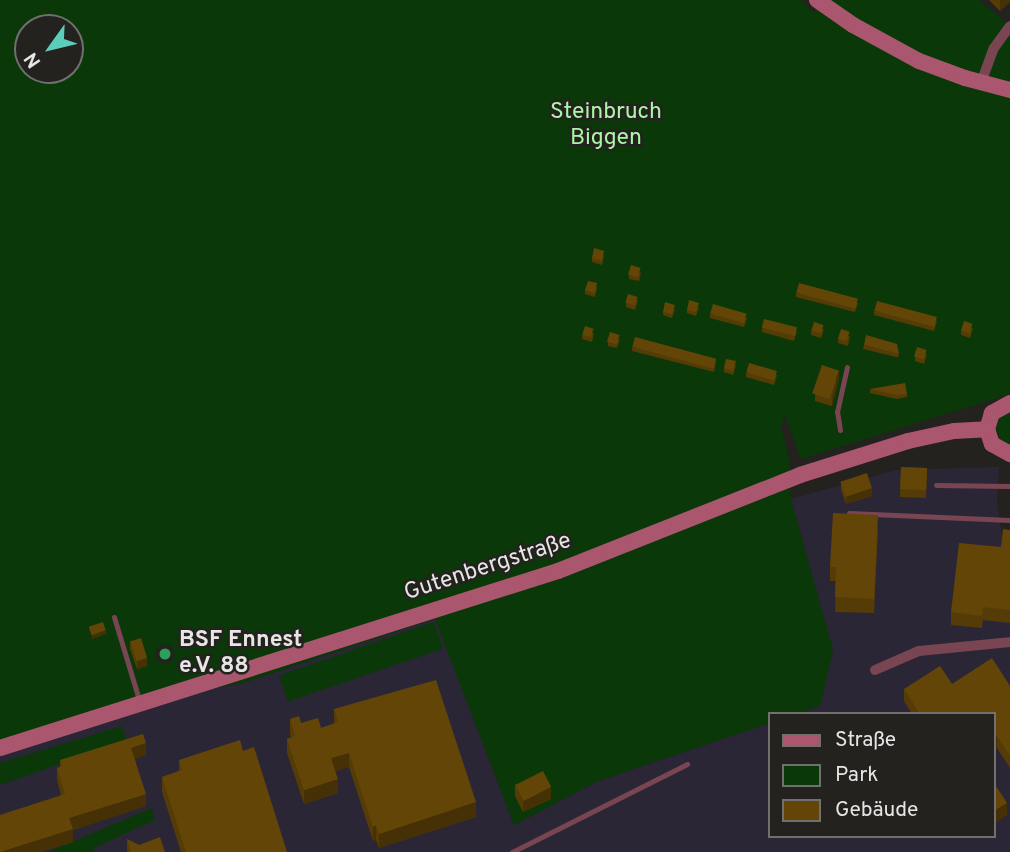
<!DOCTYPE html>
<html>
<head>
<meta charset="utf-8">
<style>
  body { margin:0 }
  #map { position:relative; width:1010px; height:852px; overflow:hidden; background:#23221f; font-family:Overpass,sans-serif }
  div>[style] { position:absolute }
  .industrial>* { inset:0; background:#2b2636 }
  .green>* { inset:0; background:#0b3809; transform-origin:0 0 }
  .lane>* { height:5px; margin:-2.5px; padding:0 2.5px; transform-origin:2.5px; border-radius:2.5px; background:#794553 }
  .street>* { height:10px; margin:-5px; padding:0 5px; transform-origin:5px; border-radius:5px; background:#794553 }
  .secondary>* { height:16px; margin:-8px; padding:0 8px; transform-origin:8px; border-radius:8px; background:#a9566e }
  .wall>* { inset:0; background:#553c06; transform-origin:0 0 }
  .shaded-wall>* { inset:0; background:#453105 }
  .building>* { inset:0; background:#634607; transform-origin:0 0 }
  .dots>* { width:19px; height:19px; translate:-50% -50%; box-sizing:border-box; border:4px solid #23221f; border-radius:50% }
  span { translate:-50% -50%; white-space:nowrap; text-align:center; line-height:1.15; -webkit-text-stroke:5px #23221f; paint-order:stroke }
  .park-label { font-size:23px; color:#aaf6a4 }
  .street-label { font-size:23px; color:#e7e6e5 }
  .poi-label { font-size:23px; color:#e7e6e5; font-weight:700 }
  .left { translate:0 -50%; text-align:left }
  .legend { position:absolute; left:768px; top:712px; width:228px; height:126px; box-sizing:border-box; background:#23221f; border:2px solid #71706e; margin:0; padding:9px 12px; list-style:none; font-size:21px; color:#e7e6e5 }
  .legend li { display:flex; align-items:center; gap:14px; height:35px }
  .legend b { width:35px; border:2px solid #71706e }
  .north { position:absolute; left:14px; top:14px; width:70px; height:70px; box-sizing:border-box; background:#23221f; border:2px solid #71706e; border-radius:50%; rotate:236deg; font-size:19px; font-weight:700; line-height:28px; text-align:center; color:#e7e6e5 }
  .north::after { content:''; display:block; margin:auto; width:24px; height:32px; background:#5bcebb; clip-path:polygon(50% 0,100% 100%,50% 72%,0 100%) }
</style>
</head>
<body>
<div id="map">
  <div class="industrial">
    <div style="clip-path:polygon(999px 467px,997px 503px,1003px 541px,1010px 542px,1010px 852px,0 852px,0 742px,140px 703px,246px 682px,435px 618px,514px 825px,598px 781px,770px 723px,770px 836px,994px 836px,994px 714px,797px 714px,820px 706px,833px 650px,791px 499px,896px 470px)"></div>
  </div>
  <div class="green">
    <div style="clip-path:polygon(evenodd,0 0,801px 0,814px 13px,823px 0,979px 0,1010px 26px,1010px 394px,801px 459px,785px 415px,781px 427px,789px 458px,791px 499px,833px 650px,820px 706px,797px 714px,770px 714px,770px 723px,598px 781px,514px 825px,435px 619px,246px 682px,140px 703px,0 742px,0 0,28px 28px,70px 28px,70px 70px,28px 70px,28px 28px)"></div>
    <div style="clip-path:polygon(1010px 409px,1010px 446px,1001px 440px,996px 429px,998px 417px)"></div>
    <div style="left:434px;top:622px;width:28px;height:164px;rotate:71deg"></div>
    <div style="clip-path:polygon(122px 726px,127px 741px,0 785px,0 763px)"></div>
    <div style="clip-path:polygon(152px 808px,155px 820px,94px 848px,95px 852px,48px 852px)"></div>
  </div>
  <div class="lane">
    <div style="left:840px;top:430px;width:18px;rotate:-99deg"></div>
    <div style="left:837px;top:412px;width:46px;rotate:-77.5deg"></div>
    <div style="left:936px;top:485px;width:74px;rotate:0.8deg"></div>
    <div style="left:849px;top:513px;width:161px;rotate:2.5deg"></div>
    <div style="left:114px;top:617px;width:87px;rotate:73.2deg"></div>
    <div style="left:512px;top:852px;width:196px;rotate:-26.7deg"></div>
  </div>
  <div class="street">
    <div style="left:981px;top:83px;width:37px;rotate:-70deg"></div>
    <div style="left:994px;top:48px;width:27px;rotate:-54deg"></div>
    <div style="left:875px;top:670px;width:48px;rotate:-23.4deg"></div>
    <div style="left:919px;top:651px;width:91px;rotate:-5.6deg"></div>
  </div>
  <div class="secondary">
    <div style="left:817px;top:0;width:44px;rotate:34.8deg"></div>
    <div style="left:853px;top:25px;width:75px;rotate:28.6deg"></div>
    <div style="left:919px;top:61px;width:49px;rotate:20.3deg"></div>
    <div style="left:965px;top:78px;width:47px;rotate:14.9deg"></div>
    <div style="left:1010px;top:403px;width:21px;rotate:151deg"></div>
    <div style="left:992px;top:413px;width:17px;rotate:107deg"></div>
    <div style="left:987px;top:429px;width:16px;rotate:72deg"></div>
    <div style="left:992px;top:444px;width:21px;rotate:29deg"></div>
    <div style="left:0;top:748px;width:585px;rotate:-17.6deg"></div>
    <div style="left:558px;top:571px;width:260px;rotate:-21.6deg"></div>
    <div style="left:800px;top:475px;width:113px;rotate:-17.5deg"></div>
    <div style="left:908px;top:441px;width:47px;rotate:-12.3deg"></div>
    <div style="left:954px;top:431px;width:33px;rotate:-3deg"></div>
  </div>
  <div class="wall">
    <div style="clip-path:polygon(989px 0,1010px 0,1010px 2px,1000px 11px)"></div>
    <div style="clip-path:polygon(604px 255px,602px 265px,592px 262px,592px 258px)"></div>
    <div style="clip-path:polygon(641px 272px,639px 281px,629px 279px,629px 275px)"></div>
    <div style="clip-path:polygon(597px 287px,595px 297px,585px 294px,585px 290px)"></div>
    <div style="clip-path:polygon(796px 293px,858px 303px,855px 312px,796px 297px)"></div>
    <div style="clip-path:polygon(638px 300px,635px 310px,626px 307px,626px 303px)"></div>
    <div style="clip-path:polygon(699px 307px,696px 316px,687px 313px,687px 310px)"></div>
    <div style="clip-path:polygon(675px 309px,672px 318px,663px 315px,663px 312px)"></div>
    <div style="clip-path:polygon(874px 311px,937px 321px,934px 331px,874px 315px)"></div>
    <div style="clip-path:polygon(710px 314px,747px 318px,744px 327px,710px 318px)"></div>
    <div style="clip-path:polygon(762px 328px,797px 331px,794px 341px,762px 332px)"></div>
    <div style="clip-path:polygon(973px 328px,970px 338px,961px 335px,961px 331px)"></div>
    <div style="clip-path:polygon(824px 329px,821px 338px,811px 335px,811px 331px)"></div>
    <div style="clip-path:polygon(594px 333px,592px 342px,582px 339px,582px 335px)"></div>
    <div style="clip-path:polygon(850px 336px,848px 346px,838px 343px,838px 339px)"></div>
    <div style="clip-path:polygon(620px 339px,617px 348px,608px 346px,608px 342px)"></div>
    <div style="left:864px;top:345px;width:36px;height:4px;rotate:14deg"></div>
    <div style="clip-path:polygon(632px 347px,716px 362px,714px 372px,632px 351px)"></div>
    <div style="clip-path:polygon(927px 354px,924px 364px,915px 361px,915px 357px)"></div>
    <div style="clip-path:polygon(736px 365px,733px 375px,724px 372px,724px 368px)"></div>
    <div style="clip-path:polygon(746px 373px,777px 375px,774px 385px,746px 377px)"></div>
    <div style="clip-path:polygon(839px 378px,832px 406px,815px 401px,815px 394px)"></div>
    <div style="clip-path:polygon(870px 389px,907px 394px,907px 397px,897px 399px,870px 393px)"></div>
    <div style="left:901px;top:467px;width:26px;height:30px;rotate:2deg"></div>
    <div style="clip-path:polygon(841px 482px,872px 496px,846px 504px,841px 490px)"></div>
    <div style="clip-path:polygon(878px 530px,874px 613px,835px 612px,836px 581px,830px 581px,830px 567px)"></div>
    <div style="clip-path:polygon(1010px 530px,1010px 623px,983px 620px,982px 628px,951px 625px,951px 612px,1001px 547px)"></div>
    <div style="clip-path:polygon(130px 641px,147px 666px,137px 669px,130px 649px)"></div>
    <div style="clip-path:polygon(952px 684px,1010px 686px,1010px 768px,997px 748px,994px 750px,994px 714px,912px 714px,904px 701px,904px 689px)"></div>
    <div style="clip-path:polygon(334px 709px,476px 817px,379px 848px,376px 840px,373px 841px,349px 767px,335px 771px,338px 793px,304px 804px,287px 753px,287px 739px,291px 738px,290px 734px,290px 719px,301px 723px,321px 728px,334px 724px)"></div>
    <div style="clip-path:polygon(243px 751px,287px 852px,181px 852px,162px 792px,162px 777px,179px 771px,179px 760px)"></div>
    <div style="clip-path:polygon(146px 755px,135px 759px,146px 806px,73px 830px,73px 842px,40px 852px,0 852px,61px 795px,57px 780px,57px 768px,60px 767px,60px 760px)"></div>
    <div style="clip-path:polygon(515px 784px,551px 799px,523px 812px,515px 796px)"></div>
    <div style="clip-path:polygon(127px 839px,139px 845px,165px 852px,127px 852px)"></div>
  </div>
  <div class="shaded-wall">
    <div style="clip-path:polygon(1000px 0,1010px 0,1010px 2px,1000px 11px)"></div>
    <div style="clip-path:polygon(839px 371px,839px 378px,832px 406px,832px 398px)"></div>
    <div style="clip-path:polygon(872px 488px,872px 496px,846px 504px,846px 497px)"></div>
    <div style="clip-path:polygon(106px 631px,106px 634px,92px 639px,92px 635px)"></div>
    <div style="clip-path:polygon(147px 658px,147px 666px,137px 669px,137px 661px)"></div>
    <div style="clip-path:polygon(997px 736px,997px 748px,994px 750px,994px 737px)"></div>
    <div style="clip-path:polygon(146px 743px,146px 755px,131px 761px,131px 748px)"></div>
    <div style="clip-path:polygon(349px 753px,349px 767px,331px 773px,331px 758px)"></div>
    <div style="clip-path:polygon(338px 779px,338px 793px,304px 804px,304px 790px)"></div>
    <div style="clip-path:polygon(551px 787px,551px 799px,523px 812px,523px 801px)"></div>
    <div style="clip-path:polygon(146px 794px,146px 806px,73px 830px,73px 842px,40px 852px,1px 852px,69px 818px)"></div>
    <div style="clip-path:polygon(476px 802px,476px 817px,379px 848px,379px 834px)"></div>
    <div style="clip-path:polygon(1007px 803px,1007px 815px,994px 824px,994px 811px)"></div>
    <div style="clip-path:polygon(376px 825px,376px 840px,373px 841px,373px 827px)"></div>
  </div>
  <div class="building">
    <div style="clip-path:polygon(594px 248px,604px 251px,602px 261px,592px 258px)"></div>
    <div style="left:631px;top:265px;width:10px;height:10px;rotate:17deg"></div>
    <div style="clip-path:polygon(588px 281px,597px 283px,595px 293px,585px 290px)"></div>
    <div style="left:799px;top:283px;width:61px;height:10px;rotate:15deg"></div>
    <div style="left:628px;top:294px;width:10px;height:9px;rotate:17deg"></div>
    <div style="clip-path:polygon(689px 300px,699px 303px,696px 312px,687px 310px)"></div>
    <div style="left:877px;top:301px;width:62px;height:10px;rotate:15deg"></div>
    <div style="clip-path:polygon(665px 302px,675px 305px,672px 314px,663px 312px)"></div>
    <div style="left:713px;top:304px;width:35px;height:10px;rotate:16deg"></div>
    <div style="left:764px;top:319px;width:34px;height:9px;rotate:14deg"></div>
    <div style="left:964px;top:321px;width:9px;height:10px;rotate:18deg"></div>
    <div style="left:814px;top:322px;width:10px;height:9px;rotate:17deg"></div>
    <div style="left:585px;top:326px;width:9px;height:9px;rotate:18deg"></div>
    <div style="left:841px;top:329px;width:9px;height:10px;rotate:18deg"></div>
    <div style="left:610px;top:332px;width:10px;height:10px;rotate:17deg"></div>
    <div style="clip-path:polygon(866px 335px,897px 344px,899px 354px,864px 345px)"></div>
    <div style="left:635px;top:337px;width:84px;height:10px;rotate:15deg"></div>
    <div style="left:917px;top:347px;width:10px;height:10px;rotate:17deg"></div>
    <div style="clip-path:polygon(726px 359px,736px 361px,733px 371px,724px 368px)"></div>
    <div style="left:749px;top:363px;width:29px;height:10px;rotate:16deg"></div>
    <div style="left:822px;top:365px;width:18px;height:30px;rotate:19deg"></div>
    <div style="clip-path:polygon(905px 383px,907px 394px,897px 395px,870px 389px)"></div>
    <div style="left:901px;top:467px;width:26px;height:22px;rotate:2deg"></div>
    <div style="left:867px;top:473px;width:16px;height:28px;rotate:72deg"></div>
    <div style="clip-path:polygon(833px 513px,878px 515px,874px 599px,835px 597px,836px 567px,830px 567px)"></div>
    <div style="clip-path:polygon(1003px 529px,1010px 530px,1010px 610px,983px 607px,982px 616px,951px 612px,959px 543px,1001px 547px)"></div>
    <div style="left:103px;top:622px;width:9px;height:15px;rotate:72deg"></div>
    <div style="left:141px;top:638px;width:21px;height:11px;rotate:73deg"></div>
    <div style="clip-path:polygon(992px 658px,1010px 686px,1010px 756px,997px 736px,994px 737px,994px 714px,920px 714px,904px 689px,940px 666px,952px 684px)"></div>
    <div style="clip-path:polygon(436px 680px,476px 802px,379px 834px,376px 825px,373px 827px,349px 753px,331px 758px,338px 779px,304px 790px,287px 739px,295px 736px,290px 719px,299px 716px,301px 723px,318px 718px,321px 728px,338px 722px,334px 709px)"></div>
    <div style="clip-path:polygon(143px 734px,146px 743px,131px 748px,146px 794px,69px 818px,73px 829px,0 852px,0 815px,65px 794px,57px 768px,62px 766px,60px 760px)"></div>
    <div style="clip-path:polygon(240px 740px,243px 751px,254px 747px,287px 852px,186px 852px,162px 777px,182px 770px,179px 760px)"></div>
    <div style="left:543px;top:771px;width:18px;height:31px;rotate:63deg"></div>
    <div style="clip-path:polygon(994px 783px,1007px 803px,994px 811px)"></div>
    <div style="clip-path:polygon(160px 837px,165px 852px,131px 852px,127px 839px,139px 845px)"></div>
  </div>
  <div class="dots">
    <div style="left:165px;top:654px;background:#2e9e5b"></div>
  </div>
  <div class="park-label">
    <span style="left:606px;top:126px">Steinbruch<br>Biggen</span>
  </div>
  <div class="street-label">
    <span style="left:488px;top:568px;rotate:-18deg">Gutenbergstraße</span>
  </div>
  <div class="poi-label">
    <span class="left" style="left:179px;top:654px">BSF Ennest<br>e.V. 88</span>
  </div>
  <ul class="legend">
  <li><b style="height:9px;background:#a9566e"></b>Straße</li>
  <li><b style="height:19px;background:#0b3809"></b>Park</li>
  <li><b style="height:19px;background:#634607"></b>Gebäude</li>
  </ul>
  <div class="north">N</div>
</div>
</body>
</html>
